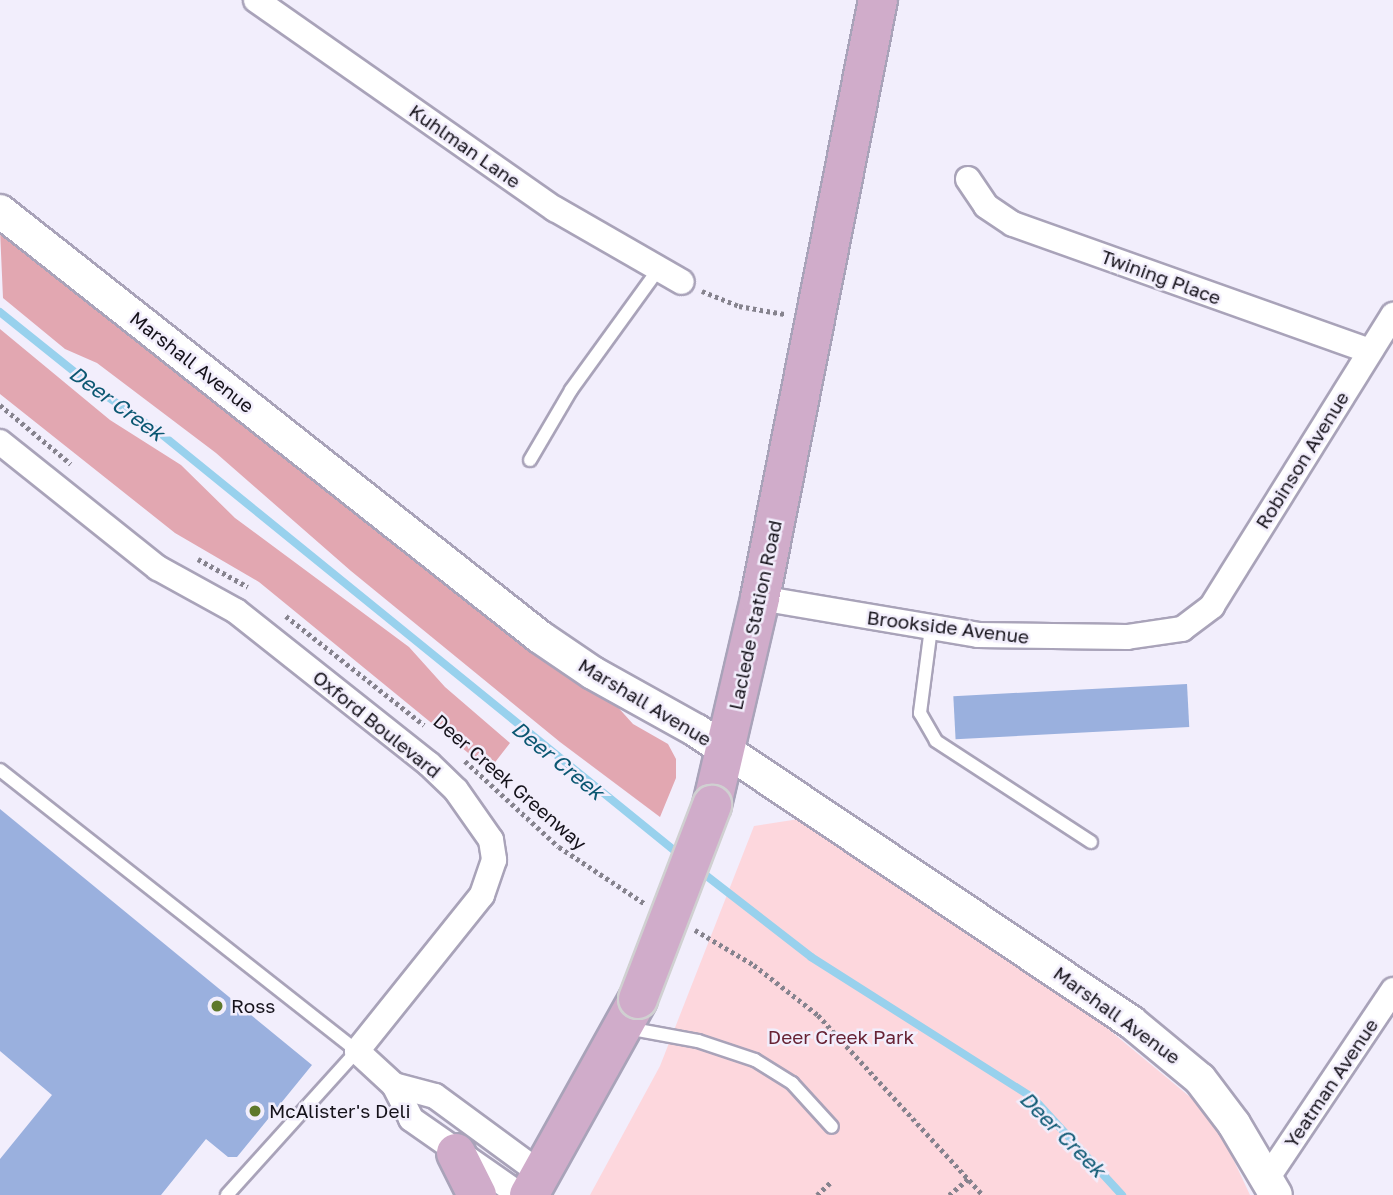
<!DOCTYPE html>
<html>
<head>
<meta charset="utf-8">
<style>
  body { margin:0 }
  #map { position:relative; width:1393px; height:1195px; overflow:hidden; background:#f2eefc; font-family:"Golos Text",sans-serif }
  div>[style] { position:absolute }
  .green>* { inset:0; background:#fdd7dd }
  .forest>* { inset:0; background:#e2a7b1 }
  .stream>* { height:8px; margin:-4px; padding:0 4px; transform-origin:4px; border-radius:4px; background:#98d1ed }
  .building>* { inset:0; background:#9ab0de; transform-origin:0 0 }
  .path>* { height:4.5px; margin-top:-2.25px; transform-origin:0; background:repeating-linear-gradient(90deg,#86838e 0 3.5px,transparent 0 7px) }
  .roads { filter:drop-shadow(2px 0 #a9a3b9) drop-shadow(-2px 0 #a9a3b9) drop-shadow(0 2px #a9a3b9) drop-shadow(0 -2px #a9a3b9) }
  .service>* { height:12px; margin:-6px; padding:0 6px; transform-origin:6px; border-radius:6px; background:#fff }
  .minor>* { height:24px; margin:-12px; padding:0 12px; transform-origin:12px; border-radius:12px; background:#fff }
  .tertiary>* { height:32px; margin:-16px; padding:0 16px; transform-origin:16px; border-radius:16px; background:#fff }
  .primary>* { height:38px; margin:-19px; padding:0 19px; transform-origin:19px; border-radius:19px; background:#d0acca }
  .bridges { filter:drop-shadow(2px 0 #d0d0d1) drop-shadow(-2px 0 #d0d0d1) drop-shadow(0 2px #d0d0d1) drop-shadow(0 -2px #d0d0d1) }
  .primary-bridge>* { height:38px; margin:-19px; padding:0 19px; transform-origin:19px; border-radius:19px; background:#d0acca }
  .dots>* { width:19px; height:19px; translate:-50% -50%; box-sizing:border-box; border:4px solid #f2eefc; border-radius:50% }
  span { translate:-50% -50%; white-space:nowrap; text-align:center; line-height:1.15; -webkit-text-stroke:5px #f2eefc; paint-order:stroke }
  .street-label { font-size:19px; color:#15121a }
  .poi-label { font-size:19px; color:#15121a }
  .left { translate:0 -50%; text-align:left }
  .park-label { font-size:19px; color:#672234 }
  .water-label { font-size:21px; color:#0b5772; font-style:italic }
</style>
</head>
<body>
<div id="map">
  <div class="green">
    <div style="clip-path:polygon(799px 819px,1078px 1004px,1213px 1116px,1250px 1195px,590px 1195px,660px 1066px,754px 826px)"></div>
  </div>
  <div class="forest">
    <div style="clip-path:polygon(0 230px,615px 704px,633px 724px,668px 744px,676px 759px,676px 778px,660px 817px,560px 742px,351px 571px,216px 453px,97px 363px,65px 349px,3px 298px)"></div>
    <div style="clip-path:polygon(0 329px,110px 420px,181px 465px,235px 518px,409px 647px,445px 687px,510px 743px,489px 770px,259px 582px,175px 533px,0 394px)"></div>
  </div>
  <div class="stream">
    <div style="left:0;top:312px;width:118px;rotate:38.8deg"></div>
    <div style="left:92px;top:386px;width:83px;rotate:34.7deg"></div>
    <div style="left:160px;top:433px;width:671px;rotate:39.07deg"></div>
    <div style="left:699px;top:870px;width:142px;rotate:37.8deg"></div>
    <div style="left:811px;top:957px;width:263px;rotate:32.4deg"></div>
    <div style="left:1033px;top:1098px;width:132px;rotate:47.5deg"></div>
  </div>
  <div class="building">
    <div style="left:1187px;top:684px;width:43px;height:234px;rotate:87deg"></div>
    <div style="clip-path:polygon(0 809px,312px 1065px,237px 1157px,228px 1157px,206px 1139px,161px 1195px,0 1195px,0 1159px,52px 1095px,0 1051px)"></div>
  </div>
  <div class="path">
    <div style="left:702px;top:291px;width:40px;rotate:22deg"></div>
    <div style="left:739px;top:306px;width:46px;rotate:10.1deg"></div>
    <div style="left:0;top:405px;width:92px;rotate:39.7deg"></div>
    <div style="left:198px;top:559px;width:57px;rotate:29.2deg"></div>
    <div style="left:286px;top:616px;width:176px;rotate:38.3deg"></div>
    <div style="left:465px;top:761px;width:127px;rotate:42.5deg"></div>
    <div style="left:559px;top:847px;width:102px;rotate:33.4deg"></div>
    <div style="left:695px;top:930px;width:69px;rotate:30.7deg"></div>
    <div style="left:754px;top:965px;width:81px;rotate:38deg"></div>
    <div style="left:818px;top:1015px;width:244px;rotate:47.5deg"></div>
    <div style="left:817px;top:1195px;width:18px;rotate:-43deg"></div>
    <div style="left:949px;top:1195px;width:26px;rotate:-40deg"></div>
  </div>
  <div class="roads">
    <div class="service">
      <div style="left:530px;top:460px;width:81px;rotate:-59.6deg"></div>
      <div style="left:571px;top:390px;width:148px;rotate:-54.1deg"></div>
      <div style="left:931px;top:628px;width:86px;rotate:97.4deg"></div>
      <div style="left:920px;top:713px;width:32px;rotate:60deg"></div>
      <div style="left:936px;top:741px;width:185px;rotate:33.1deg"></div>
      <div style="left:0;top:770px;width:454px;rotate:38.2deg"></div>
      <div style="left:357px;top:1051px;width:194px;rotate:132.1deg"></div>
      <div style="left:627px;top:1028px;width:72px;rotate:10.4deg"></div>
      <div style="left:698px;top:1041px;width:60px;rotate:18.4deg"></div>
      <div style="left:755px;top:1060px;width:44px;rotate:31.9deg"></div>
      <div style="left:792px;top:1083px;width:59px;rotate:47.7deg"></div>
    </div>
    <div class="minor">
      <div style="left:256px;top:0;width:365px;rotate:35deg"></div>
      <div style="left:555px;top:209px;width:146px;rotate:29.9deg"></div>
      <div style="left:968px;top:179px;width:32px;rotate:56deg"></div>
      <div style="left:986px;top:206px;width:32px;rotate:34deg"></div>
      <div style="left:1013px;top:224px;width:378px;rotate:19.6deg"></div>
      <div style="left:0;top:442px;width:202px;rotate:38.6deg"></div>
      <div style="left:158px;top:568px;width:89px;rotate:28.9deg"></div>
      <div style="left:236px;top:611px;width:246px;rotate:38.4deg"></div>
      <div style="left:429px;top:764px;width:37px;rotate:44deg"></div>
      <div style="left:456px;top:790px;width:61px;rotate:55deg"></div>
      <div style="left:491px;top:840px;width:20px;rotate:81deg"></div>
      <div style="left:494px;top:860px;width:37px;rotate:109deg"></div>
      <div style="left:482px;top:895px;width:200px;rotate:128.7deg"></div>
      <div style="left:357px;top:1051px;width:50px;rotate:42.6deg"></div>
      <div style="left:394px;top:1085px;width:38px;rotate:63deg"></div>
      <div style="left:411px;top:1119px;width:133px;rotate:34.9deg"></div>
      <div style="left:760px;top:598px;width:221px;rotate:9.6deg"></div>
      <div style="left:978px;top:635px;width:149px;rotate:0.8deg"></div>
      <div style="left:1127px;top:637px;width:56px;rotate:-8.3deg"></div>
      <div style="left:1182px;top:629px;width:38px;rotate:-37deg"></div>
      <div style="left:1212px;top:606px;width:343px;rotate:-58.1deg"></div>
      <div style="left:394px;top:1085px;width:42px;rotate:15deg"></div>
      <div style="left:435px;top:1096px;width:132px;rotate:36.3deg"></div>
      <div style="left:1268px;top:1177px;width:225px;rotate:-56.2deg"></div>
    </div>
    <div class="tertiary">
      <div style="left:0;top:211px;width:688px;rotate:38.27deg"></div>
      <div style="left:540px;top:637px;width:64px;rotate:34.2deg"></div>
      <div style="left:593px;top:673px;width:119px;rotate:29.1deg"></div>
      <div style="left:697px;top:731px;width:523px;rotate:33.84deg"></div>
      <div style="left:1131px;top:1022px;width:89px;rotate:39.6deg"></div>
      <div style="left:1200px;top:1079px;width:56px;rotate:52.9deg"></div>
      <div style="left:1234px;top:1124px;width:82px;rotate:59.4deg"></div>
    </div>
    <div class="primary">
      <div style="left:712px;top:805px;width:212px;rotate:-76.9deg"></div>
      <div style="left:760px;top:598px;width:610px;rotate:-78.84deg"></div>
      <div style="left:456px;top:1153px;width:47px;rotate:63.4deg"></div>
      <div style="left:529px;top:1195px;width:224px;rotate:-60.9deg"></div>
    </div>
  </div>
  <div class="bridges">
    <div class="primary-bridge">
      <div style="left:638px;top:999px;width:208px;rotate:-69.1deg"></div>
    </div>
  </div>
  <div class="dots">
    <div style="left:217px;top:1006px;background:#5f792c"></div>
    <div style="left:255px;top:1111px;background:#5f792c"></div>
  </div>
  <div class="street-label">
    <span style="left:465px;top:146px;rotate:35deg">Kuhlman Lane</span>
    <span style="left:1161px;top:277px;rotate:20deg">Twining Place</span>
    <span style="left:192px;top:362px;rotate:38deg">Marshall Avenue</span>
    <span style="left:1302px;top:460px;rotate:-58deg">Robinson Avenue</span>
    <span style="left:755px;top:615px;rotate:-78deg">Laclede Station Road</span>
    <span style="left:948px;top:627px;rotate:7deg">Brookside Avenue</span>
    <span style="left:645px;top:702px;rotate:31deg">Marshall Avenue</span>
    <span style="left:377px;top:724px;rotate:39deg">Oxford Boulevard</span>
    <span style="left:510px;top:782px;rotate:41deg">Deer Creek Greenway</span>
    <span style="left:1117px;top:1015px;rotate:36deg">Marshall Avenue</span>
    <span style="left:1331px;top:1083px;rotate:-56deg">Yeatman Avenue</span>
  </div>
  <div class="poi-label">
    <span class="left" style="left:231px;top:1006px">Ross</span>
    <span class="left" style="left:269px;top:1111px">McAlister's Deli</span>
  </div>
  <div class="park-label">
    <span style="left:841px;top:1037px">Deer Creek Park</span>
  </div>
  <div class="water-label">
    <span style="left:117px;top:403px;rotate:36deg">Deer Creek</span>
    <span style="left:558px;top:760px;rotate:39deg">Deer Creek</span>
    <span style="left:1063px;top:1134px;rotate:45deg">Deer Creek</span>
  </div>
</div>
</body>
</html>
